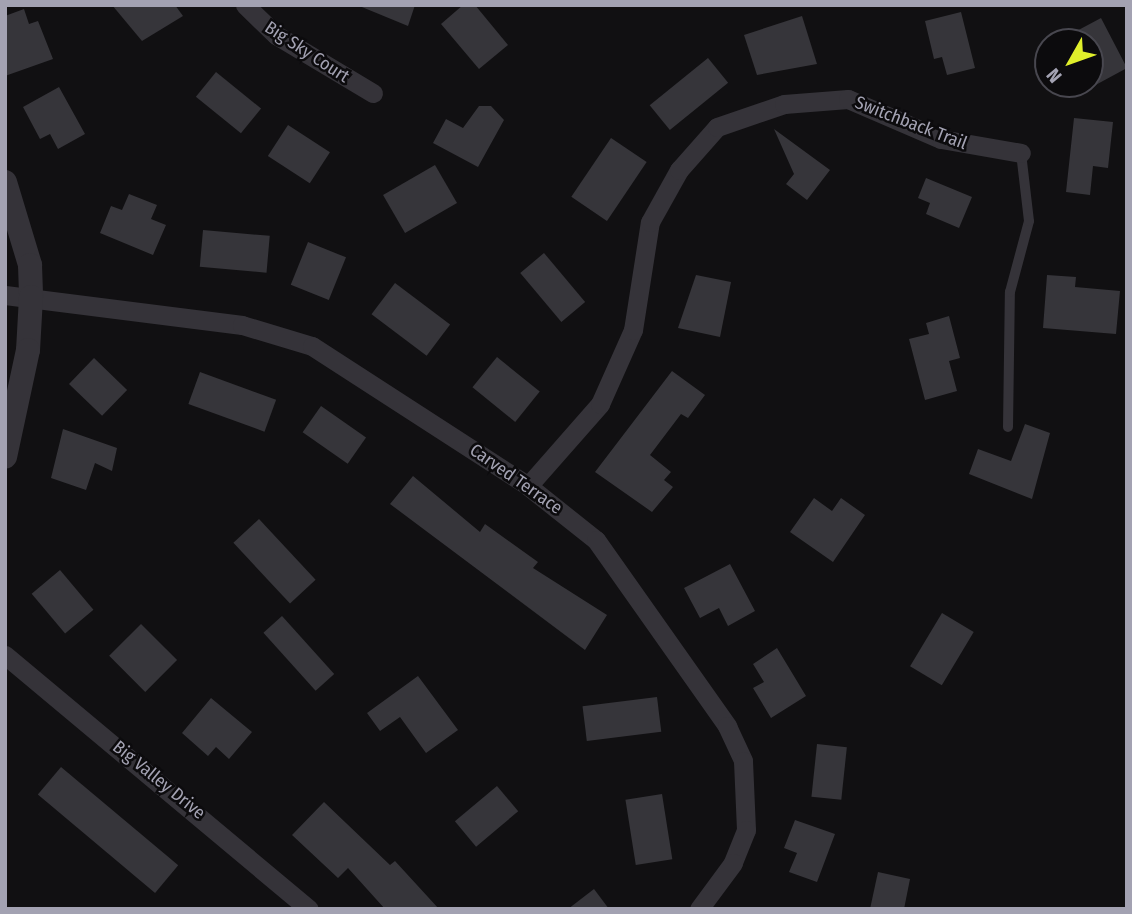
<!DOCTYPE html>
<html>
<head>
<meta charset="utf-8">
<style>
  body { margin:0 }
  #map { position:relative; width:1132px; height:914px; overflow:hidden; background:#111012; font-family:"Fira Sans Condensed",sans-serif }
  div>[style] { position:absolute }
  .building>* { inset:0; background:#36353a; transform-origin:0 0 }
  .service>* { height:10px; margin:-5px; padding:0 5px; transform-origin:5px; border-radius:5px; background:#353339 }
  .minor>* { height:19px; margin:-9.5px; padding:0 9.5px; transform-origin:9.5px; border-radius:9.5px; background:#353339 }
  .tertiary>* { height:24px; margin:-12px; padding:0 12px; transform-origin:12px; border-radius:12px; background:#353339 }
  span { translate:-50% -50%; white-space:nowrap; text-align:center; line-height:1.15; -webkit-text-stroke:5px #0c0b0d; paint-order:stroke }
  .street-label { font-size:18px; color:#a3a2b2 }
  .frame { position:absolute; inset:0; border:7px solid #a3a2b2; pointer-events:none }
  .north { position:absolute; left:1034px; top:28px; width:70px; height:70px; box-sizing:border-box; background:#0c0b0d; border:2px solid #48474f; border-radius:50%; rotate:230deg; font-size:19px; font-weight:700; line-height:28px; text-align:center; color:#a3a2b2 }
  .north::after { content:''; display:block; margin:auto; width:24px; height:32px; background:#e0ef2b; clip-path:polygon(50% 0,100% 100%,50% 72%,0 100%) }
</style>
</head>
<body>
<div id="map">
  <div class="building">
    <div style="clip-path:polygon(112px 5px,175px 5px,183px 16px,142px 41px)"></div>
    <div style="clip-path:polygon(357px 5px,415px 5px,408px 26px)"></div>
    <div style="clip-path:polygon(463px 5px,475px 5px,508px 45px,479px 69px,441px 24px)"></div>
    <div style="clip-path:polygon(24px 9px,29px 24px,38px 21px,53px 59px,5px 76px,5px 16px)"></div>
    <div style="clip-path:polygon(961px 12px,975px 68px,947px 75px,942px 57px,934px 59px,925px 21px)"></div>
    <div style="clip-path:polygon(802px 16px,817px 64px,757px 75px,744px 35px)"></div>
    <div style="clip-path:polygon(1101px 18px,1127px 68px,1090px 88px,1090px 42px,1056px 42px)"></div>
    <div style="left:708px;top:58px;width:32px;height:75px;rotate:51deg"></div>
    <div style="left:216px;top:72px;width:58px;height:32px;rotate:39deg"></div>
    <div style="clip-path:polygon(59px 87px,85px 134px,58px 149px,50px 134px,40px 139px,23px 107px)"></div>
    <div style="clip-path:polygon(479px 106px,491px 106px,504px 120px,478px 167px,433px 143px,446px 119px,463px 128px)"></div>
    <div style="clip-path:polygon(1074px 118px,1113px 122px,1108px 168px,1093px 166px,1090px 195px,1066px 192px)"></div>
    <div style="left:288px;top:125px;width:50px;height:37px;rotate:33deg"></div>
    <div style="clip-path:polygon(774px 129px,830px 170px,807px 200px,786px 184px,794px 174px)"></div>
    <div style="left:611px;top:138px;width:43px;height:71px;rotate:34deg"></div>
    <div style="left:435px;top:165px;width:44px;height:60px;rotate:60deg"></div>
    <div style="clip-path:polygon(926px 178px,972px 197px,959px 228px,926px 214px,930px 203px,918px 198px)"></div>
    <div style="clip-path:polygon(129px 194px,157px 205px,151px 219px,166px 225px,153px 255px,100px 233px,111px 206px,122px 210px)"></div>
    <div style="left:203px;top:230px;width:67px;height:37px;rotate:5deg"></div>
    <div style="left:308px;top:242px;width:41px;height:46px;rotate:22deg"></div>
    <div style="left:544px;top:253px;width:64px;height:31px;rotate:50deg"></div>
    <div style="clip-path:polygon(696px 275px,731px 282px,720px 337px,678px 328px)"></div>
    <div style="clip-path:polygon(1047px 275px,1076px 277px,1075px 287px,1120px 291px,1116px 334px,1043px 328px)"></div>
    <div style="left:395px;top:283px;width:69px;height:39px;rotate:37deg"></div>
    <div style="clip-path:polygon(949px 316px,960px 358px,949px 361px,957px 391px,925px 400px,909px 339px,929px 334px,926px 323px)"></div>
    <div style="left:497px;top:357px;width:55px;height:39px;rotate:39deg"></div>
    <div style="left:94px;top:358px;width:46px;height:36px;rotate:44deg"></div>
    <div style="clip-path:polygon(672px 371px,705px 395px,688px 418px,681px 414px,650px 455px,671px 472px,664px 480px,673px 487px,652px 512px,595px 472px)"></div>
    <div style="left:200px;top:372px;width:81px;height:34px;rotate:20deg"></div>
    <div style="left:321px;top:406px;width:55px;height:32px;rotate:35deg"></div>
    <div style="clip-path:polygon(1025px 424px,1050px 433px,1032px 499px,969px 474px,978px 449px,1011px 461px)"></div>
    <div style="clip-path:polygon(63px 429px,117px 448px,112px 471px,95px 463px,86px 490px,51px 478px)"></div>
    <div style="clip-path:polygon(413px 476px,480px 532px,485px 524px,538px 562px,533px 568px,607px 615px,585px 650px,390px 504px)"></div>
    <div style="clip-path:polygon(814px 498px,832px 511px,841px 498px,865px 515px,833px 562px,790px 532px)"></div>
    <div style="left:259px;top:519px;width:83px;height:35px;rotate:47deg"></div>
    <div style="clip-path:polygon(730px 564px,755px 611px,728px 626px,719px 608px,700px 618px,684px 588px)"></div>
    <div style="left:60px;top:570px;width:52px;height:37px;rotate:50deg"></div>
    <div style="left:942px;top:613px;width:37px;height:62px;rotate:31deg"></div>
    <div style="left:282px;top:616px;width:78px;height:25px;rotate:48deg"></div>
    <div style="left:141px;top:624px;width:51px;height:45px;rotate:45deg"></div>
    <div style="clip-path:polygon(777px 648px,806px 696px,771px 718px,753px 688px,764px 682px,753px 664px)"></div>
    <div style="clip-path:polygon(418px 676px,458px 730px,426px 753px,400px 717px,380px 731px,367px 713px)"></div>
    <div style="left:657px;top:697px;width:35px;height:75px;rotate:83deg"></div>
    <div style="clip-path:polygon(211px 698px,252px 732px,229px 759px,216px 747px,208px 756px,182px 733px)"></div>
    <div style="left:817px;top:744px;width:30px;height:53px;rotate:6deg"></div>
    <div style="left:61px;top:767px;width:153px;height:36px;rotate:40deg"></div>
    <div style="left:497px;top:786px;width:33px;height:55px;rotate:50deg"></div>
    <div style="left:662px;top:794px;width:66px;height:37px;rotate:81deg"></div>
    <div style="clip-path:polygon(324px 802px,390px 865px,395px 861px,439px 909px,385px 909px,348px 868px,338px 878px,292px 835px)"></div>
    <div style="clip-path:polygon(795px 820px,835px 834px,817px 882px,789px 872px,797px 853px,784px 848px)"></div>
    <div style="clip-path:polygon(878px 872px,910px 879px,904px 909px,870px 909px)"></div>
    <div style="clip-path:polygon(594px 889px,609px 909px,568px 909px)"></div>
  </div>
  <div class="service">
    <div style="left:1008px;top:427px;width:135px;rotate:-89.2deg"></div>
    <div style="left:1010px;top:292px;width:73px;rotate:-75deg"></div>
    <div style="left:1029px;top:221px;width:68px;rotate:-96.7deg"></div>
  </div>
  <div class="minor">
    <div style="left:245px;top:5px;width:43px;rotate:44.1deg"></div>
    <div style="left:276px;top:35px;width:113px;rotate:30.9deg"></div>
    <div style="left:5px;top:295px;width:239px;rotate:7.2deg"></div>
    <div style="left:242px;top:325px;width:73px;rotate:16.7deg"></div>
    <div style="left:312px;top:346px;width:257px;rotate:32.9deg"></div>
    <div style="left:528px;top:486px;width:87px;rotate:38.5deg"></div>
    <div style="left:596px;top:540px;width:228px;rotate:54.8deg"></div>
    <div style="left:727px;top:726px;width:38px;rotate:65deg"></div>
    <div style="left:743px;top:761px;width:69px;rotate:87.5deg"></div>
    <div style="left:746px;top:830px;width:35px;rotate:112deg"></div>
    <div style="left:733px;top:863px;width:57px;rotate:126.5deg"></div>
    <div style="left:528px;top:486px;width:109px;rotate:-48.7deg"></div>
    <div style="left:600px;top:404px;width:81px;rotate:-66deg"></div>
    <div style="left:633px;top:330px;width:109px;rotate:-81.1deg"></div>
    <div style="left:650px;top:222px;width:60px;rotate:-60.9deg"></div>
    <div style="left:679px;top:170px;width:57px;rotate:-48.5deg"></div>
    <div style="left:717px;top:127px;width:71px;rotate:-18.9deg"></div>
    <div style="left:784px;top:104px;width:64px;rotate:-4.5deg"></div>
    <div style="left:848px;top:99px;width:101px;rotate:23.3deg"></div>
    <div style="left:941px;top:139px;width:81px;rotate:9.9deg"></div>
    <div style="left:5px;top:655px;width:396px;rotate:39.9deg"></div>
  </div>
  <div class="tertiary">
    <div style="left:5px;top:182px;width:87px;rotate:73.2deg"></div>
    <div style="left:30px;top:265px;width:32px;rotate:88deg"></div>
    <div style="left:31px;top:297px;width:53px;rotate:93.2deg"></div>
    <div style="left:28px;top:350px;width:109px;rotate:102.1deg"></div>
  </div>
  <div class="street-label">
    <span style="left:307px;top:52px;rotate:33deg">Big Sky Court</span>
    <span style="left:911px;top:123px;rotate:21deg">Switchback Trail</span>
    <span style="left:516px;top:479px;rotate:35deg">Carved Terrace</span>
    <span style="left:159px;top:780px;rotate:39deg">Big Valley Drive</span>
  </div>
  <div class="frame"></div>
  <div class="north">N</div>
</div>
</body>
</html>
